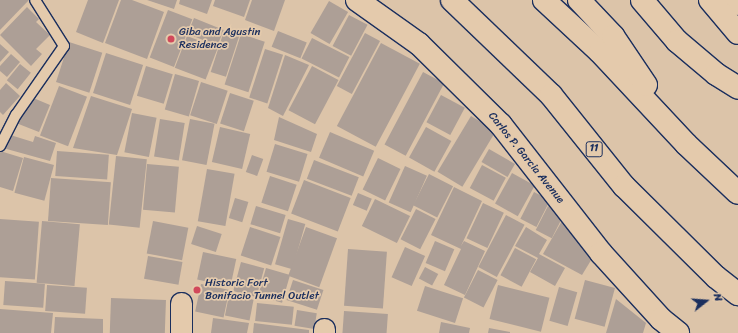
<!DOCTYPE html>
<html>
<head>
<meta charset="utf-8">
<style>
  body { margin:0 }
  #map { position:relative; width:738px; height:333px; overflow:hidden; background:#dcc4a9; font-family:Sriracha,sans-serif }
  div>[style] { position:absolute }
  .building>* { inset:0; background:#ad9f96; transform-origin:0 0 }
  .roads { filter:drop-shadow(1px 0 #1b2f5e) drop-shadow(-1px 0 #1b2f5e) drop-shadow(0 1px #1b2f5e) drop-shadow(0 -1px #1b2f5e) }
  .service>* { height:10px; margin:-5px; padding:0 5px; transform-origin:5px; border-radius:5px; background:#e4caac }
  .minor>* { height:21px; margin:-10.5px; padding:0 10.5px; transform-origin:10.5px; border-radius:10.5px; background:#e4caac }
  .secondary>* { height:22px; margin:-11px; padding:0 11px; transform-origin:11px; border-radius:11px; background:#e4caac }
  .primary>* { height:22px; margin:-11px; padding:0 11px; transform-origin:11px; border-radius:11px; background:#e4caac }
  .dots>* { width:11px; height:11px; translate:-50% -50%; box-sizing:border-box; border:2px solid #e4caac; border-radius:50% }
  span { translate:-50% -50%; white-space:nowrap; text-align:center; line-height:1.15; -webkit-text-stroke:3.5px #e4caac; paint-order:stroke }
  .shield-label span { padding:1px 3px; background:#e4caac; border:1px solid; border-radius:3px; -webkit-text-stroke-width:0 }
  .shield-label { font-size:10px; color:#1b2f5e; font-weight:700 }
  .poi-label { font-size:11px; color:#1b2f5e }
  .left { translate:0 -50%; text-align:left }
  .street-label { font-size:11px; color:#1b2f5e }
  .north { position:absolute; left:686px; top:281px; width:40px; height:40px; -webkit-text-stroke:3px #e4caac; paint-order:stroke; rotate:73deg; font-size:11px; font-weight:700; line-height:16px; text-align:center; color:#1b2f5e }
  .north::after { content:''; display:block; margin:auto; width:14px; height:18px; background:#1b2f5e; clip-path:polygon(50% 0,100% 100%,50% 72%,0 100%) }
</style>
</head>
<body>
<div id="map">
  <div class="building">
    <div style="clip-path:polygon(0 0,29px 0,0 30px)"></div>
    <div style="clip-path:polygon(88px 0,119px 0,103px 43px,76px 32px)"></div>
    <div style="clip-path:polygon(121px 0,132px 0,164px 12px,147px 59px,105px 43px)"></div>
    <div style="clip-path:polygon(147px 0,177px 0,174px 9px)"></div>
    <div style="clip-path:polygon(180px 0,212px 0,207px 14px,179px 4px)"></div>
    <div style="clip-path:polygon(215px 0,250px 0,244px 17px,213px 6px)"></div>
    <div style="clip-path:polygon(252px 0,285px 0,274px 31px,245px 20px)"></div>
    <div style="left:329px;top:1px;width:22px;height:37px;rotate:30deg"></div>
    <div style="clip-path:polygon(27px 7px,39px 19px,36px 22px,50px 35px,36px 49px,42px 54px,31px 66px,0 35px)"></div>
    <div style="left:168px;top:10px;width:26px;height:51px;rotate:21deg"></div>
    <div style="left:349px;top:15px;width:21px;height:35px;rotate:28deg"></div>
    <div style="left:194px;top:18px;width:32px;height:17px;rotate:22deg"></div>
    <div style="left:224px;top:31px;width:16px;height:43px;rotate:18deg"></div>
    <div style="left:278px;top:31px;width:31px;height:17px;rotate:22deg"></div>
    <div style="left:365px;top:33px;width:17px;height:60px;rotate:28deg"></div>
    <div style="left:241px;top:34px;width:25px;height:53px;rotate:18deg"></div>
    <div style="left:187px;top:36px;width:33px;height:34px;rotate:21deg"></div>
    <div style="left:312px;top:38px;width:42px;height:23px;rotate:27deg"></div>
    <div style="left:69px;top:42px;width:35px;height:42px;rotate:18deg"></div>
    <div style="left:381px;top:43px;width:44px;height:94px;rotate:28deg"></div>
    <div style="clip-path:polygon(0 44px,9px 52px,0 62px)"></div>
    <div style="left:265px;top:49px;width:19px;height:51px;rotate:18deg"></div>
    <div style="left:106px;top:53px;width:39px;height:42px;rotate:18deg"></div>
    <div style="clip-path:polygon(11px 54px,20px 62px,7px 77px,0 71px,0 66px)"></div>
    <div style="clip-path:polygon(285px 55px,309px 65px,283px 116px,268px 108px)"></div>
    <div style="left:20px;top:64px;width:14px;height:21px;rotate:39deg"></div>
    <div style="left:146px;top:66px;width:28px;height:31px;rotate:17deg"></div>
    <div style="left:312px;top:66px;width:30px;height:50px;rotate:28deg"></div>
    <div style="left:423px;top:72px;width:24px;height:82px;rotate:28deg"></div>
    <div style="left:175px;top:74px;width:25px;height:37px;rotate:16deg"></div>
    <div style="left:201px;top:82px;width:28px;height:35px;rotate:18deg"></div>
    <div style="clip-path:polygon(6px 83px,20px 96px,3px 115px,0 112px,0 90px)"></div>
    <div style="left:59px;top:86px;width:30px;height:53px;rotate:21deg"></div>
    <div style="left:230px;top:93px;width:25px;height:32px;rotate:18deg"></div>
    <div style="left:441px;top:95px;width:27px;height:31px;rotate:28deg"></div>
    <div style="clip-path:polygon(91px 96px,132px 109px,117px 155px,73px 148px)"></div>
    <div style="clip-path:polygon(31px 97px,50px 105px,39px 132px,16px 123px)"></div>
    <div style="left:132px;top:113px;width:25px;height:40px;rotate:11deg"></div>
    <div style="left:471px;top:116px;width:29px;height:65px;rotate:31deg"></div>
    <div style="clip-path:polygon(279px 117px,317px 134px,311px 152px,274px 140px)"></div>
    <div style="left:160px;top:119px;width:25px;height:38px;rotate:9deg"></div>
    <div style="left:190px;top:119px;width:25px;height:42px;rotate:11deg"></div>
    <div style="left:220px;top:127px;width:31px;height:36px;rotate:13deg"></div>
    <div style="left:426px;top:127px;width:29px;height:35px;rotate:29deg"></div>
    <div style="left:330px;top:132px;width:48px;height:28px;rotate:23deg"></div>
    <div style="clip-path:polygon(7px 134px,33px 142px,35px 136px,56px 143px,50px 161px,3px 148px)"></div>
    <div style="left:275px;top:144px;width:34px;height:29px;rotate:17deg"></div>
    <div style="left:489px;top:149px;width:30px;height:15px;rotate:30deg"></div>
    <div style="clip-path:polygon(0 151px,23px 158px,13px 191px,0 187px)"></div>
    <div style="left:57px;top:151px;width:52px;height:25px;rotate:4deg"></div>
    <div style="left:252px;top:155px;width:12px;height:18px;rotate:20deg"></div>
    <div style="left:116px;top:156px;width:31px;height:69px;rotate:6deg"></div>
    <div style="left:24px;top:157px;width:31px;height:37px;rotate:15deg"></div>
    <div style="left:378px;top:158px;width:25px;height:35px;rotate:26deg"></div>
    <div style="left:314px;top:160px;width:48px;height:20px;rotate:21deg"></div>
    <div style="left:147px;top:164px;width:32px;height:46px;rotate:5deg"></div>
    <div style="left:482px;top:165px;width:27px;height:26px;rotate:28deg"></div>
    <div style="left:405px;top:166px;width:24px;height:40px;rotate:24deg"></div>
    <div style="left:207px;top:169px;width:28px;height:53px;rotate:10deg"></div>
    <div style="left:512px;top:173px;width:26px;height:35px;rotate:29deg"></div>
    <div style="left:429px;top:174px;width:27px;height:35px;rotate:27deg"></div>
    <div style="left:270px;top:176px;width:28px;height:28px;rotate:18deg"></div>
    <div style="left:51px;top:178px;width:60px;height:43px;rotate:4deg"></div>
    <div style="left:304px;top:180px;width:50px;height:36px;rotate:21deg"></div>
    <div style="clip-path:polygon(454px 187px,482px 201px,461px 246px,464px 241px,485px 251px,465px 295px,444px 285px,461px 249px,431px 235px)"></div>
    <div style="left:534px;top:192px;width:18px;height:30px;rotate:27deg"></div>
    <div style="left:358px;top:193px;width:15px;height:13px;rotate:23deg"></div>
    <div style="left:235px;top:198px;width:14px;height:21px;rotate:17deg"></div>
    <div style="left:375px;top:199px;width:39px;height:30px;rotate:26deg"></div>
    <div style="left:483px;top:203px;width:23px;height:39px;rotate:25deg"></div>
    <div style="left:256px;top:206px;width:31px;height:19px;rotate:17deg"></div>
    <div style="left:548px;top:206px;width:18px;height:27px;rotate:27deg"></div>
    <div style="left:416px;top:209px;width:22px;height:34px;rotate:27deg"></div>
    <div style="left:506px;top:215px;width:21px;height:59px;rotate:28deg"></div>
    <div style="left:0;top:219px;width:39px;height:58px;rotate:4deg"></div>
    <div style="left:288px;top:219px;width:18px;height:47px;rotate:16deg"></div>
    <div style="clip-path:polygon(563px 219px,593px 257px,582px 275px,543px 254px)"></div>
    <div style="left:42px;top:221px;width:38px;height:62px;rotate:5deg"></div>
    <div style="left:153px;top:221px;width:36px;height:33px;rotate:11deg"></div>
    <div style="left:197px;top:226px;width:26px;height:19px;rotate:18deg"></div>
    <div style="left:250px;top:227px;width:32px;height:30px;rotate:18deg"></div>
    <div style="left:306px;top:227px;width:33px;height:52px;rotate:20deg"></div>
    <div style="clip-path:polygon(526px 227px,547px 240px,539px 254px,565px 268px,555px 286px,530px 272px,538px 258px,515px 246px)"></div>
    <div style="left:435px;top:241px;width:21px;height:24px;rotate:23deg"></div>
    <div style="left:405px;top:247px;width:22px;height:33px;rotate:24deg"></div>
    <div style="left:515px;top:248px;width:24px;height:31px;rotate:28deg"></div>
    <div style="left:348px;top:249px;width:39px;height:57px;rotate:4deg"></div>
    <div style="left:203px;top:252px;width:34px;height:28px;rotate:12deg"></div>
    <div style="left:148px;top:256px;width:35px;height:23px;rotate:10deg"></div>
    <div style="left:241px;top:262px;width:24px;height:30px;rotate:15deg"></div>
    <div style="left:425px;top:267px;width:15px;height:13px;rotate:28deg"></div>
    <div style="left:266px;top:268px;width:25px;height:29px;rotate:16deg"></div>
    <div style="left:478px;top:270px;width:22px;height:31px;rotate:27deg"></div>
    <div style="left:293px;top:280px;width:32px;height:21px;rotate:18deg"></div>
    <div style="left:585px;top:280px;width:31px;height:40px;rotate:15deg"></div>
    <div style="left:5px;top:281px;width:40px;height:24px;rotate:4deg"></div>
    <div style="left:201px;top:284px;width:29px;height:28px;rotate:12deg"></div>
    <div style="left:47px;top:285px;width:40px;height:26px;rotate:4deg"></div>
    <div style="left:498px;top:285px;width:53px;height:35px;rotate:14deg"></div>
    <div style="left:425px;top:286px;width:40px;height:26px;rotate:18deg"></div>
    <div style="left:559px;top:287px;width:19px;height:35px;rotate:16deg"></div>
    <div style="left:229px;top:295px;width:25px;height:21px;rotate:11deg"></div>
    <div style="left:111px;top:298px;width:55px;height:35px;rotate:2deg"></div>
    <div style="clip-path:polygon(616px 299px,646px 323px,643px 333px,606px 333px)"></div>
    <div style="left:257px;top:303px;width:37px;height:18px;rotate:6deg"></div>
    <div style="clip-path:polygon(0 309px,53px 313px,51px 333px,0 333px)"></div>
    <div style="left:297px;top:310px;width:20px;height:16px;rotate:9deg"></div>
    <div style="left:344px;top:311px;width:44px;height:22px;rotate:4deg"></div>
    <div style="clip-path:polygon(55px 317px,103px 319px,103px 333px,54px 333px)"></div>
    <div style="clip-path:polygon(213px 318px,249px 323px,247px 333px,211px 333px)"></div>
    <div style="clip-path:polygon(441px 322px,470px 328px,469px 333px,439px 333px)"></div>
    <div style="clip-path:polygon(254px 323px,309px 330px,309px 333px,253px 333px)"></div>
    <div style="clip-path:polygon(489px 328px,510px 332px,510px 333px,488px 333px)"></div>
  </div>
  <div class="roads">
    <div class="service">
      <div style="left:0;top:146px;width:35px;rotate:-63deg"></div>
      <div style="left:16px;top:115px;width:84px;rotate:-55.2deg"></div>
      <div style="left:64px;top:46px;width:54px;rotate:-122.2deg"></div>
    </div>
    <div class="minor">
      <div style="left:181px;top:333px;width:30px;rotate:-90deg"></div>
      <div style="left:324px;top:333px;width:4px;rotate:-90deg"></div>
    </div>
    <div class="secondary">
      <div style="left:357px;top:0;width:76px;rotate:35.4deg"></div>
      <div style="left:419px;top:44px;width:115px;rotate:44.6deg"></div>
      <div style="left:501px;top:125px;width:162px;rotate:52deg"></div>
      <div style="left:601px;top:253px;width:89px;rotate:47.7deg"></div>
      <div style="left:661px;top:319px;width:22px;rotate:39deg"></div>
      <div style="left:734px;top:0;width:6px;rotate:45deg"></div>
    </div>
    <div class="primary">
      <div style="left:452px;top:0;width:137px;rotate:43.8deg"></div>
      <div style="left:551px;top:95px;width:117px;rotate:51.3deg"></div>
      <div style="left:624px;top:186px;width:129px;rotate:44.7deg"></div>
      <div style="left:716px;top:277px;width:28px;rotate:38deg"></div>
      <div style="left:544px;top:0;width:76px;rotate:42.9deg"></div>
      <div style="left:600px;top:52px;width:126px;rotate:46.9deg"></div>
      <div style="left:686px;top:144px;width:71px;rotate:43.3deg"></div>
      <div style="left:579px;top:0;width:50px;rotate:46.6deg"></div>
      <div style="left:613px;top:36px;width:59px;rotate:56deg"></div>
      <div style="left:642px;top:0;width:54px;rotate:49.5deg"></div>
      <div style="left:677px;top:41px;width:51px;rotate:40.2deg"></div>
      <div style="left:716px;top:74px;width:26px;rotate:32deg"></div>
      <div style="left:710px;top:0;width:43px;rotate:49.7deg"></div>
    </div>
  </div>
  <div class="dots">
    <div style="left:171px;top:39px;background:#d1495b"></div>
    <div style="left:197px;top:290px;background:#d1495b"></div>
  </div>
  <div class="shield-label">
    <span style="left:594px;top:149px">11</span>
  </div>
  <div class="poi-label">
    <span class="left" style="left:179px;top:39px">Giba and Agustin<br>Residence</span>
    <span class="left" style="left:205px;top:290px">Historic Fort<br>Bonifacio Tunnel Outlet</span>
  </div>
  <div class="street-label">
    <span style="left:526px;top:158px;rotate:51deg">Carlos P. Garcia Avenue</span>
  </div>
  <div class="north">N</div>
</div>
</body>
</html>
